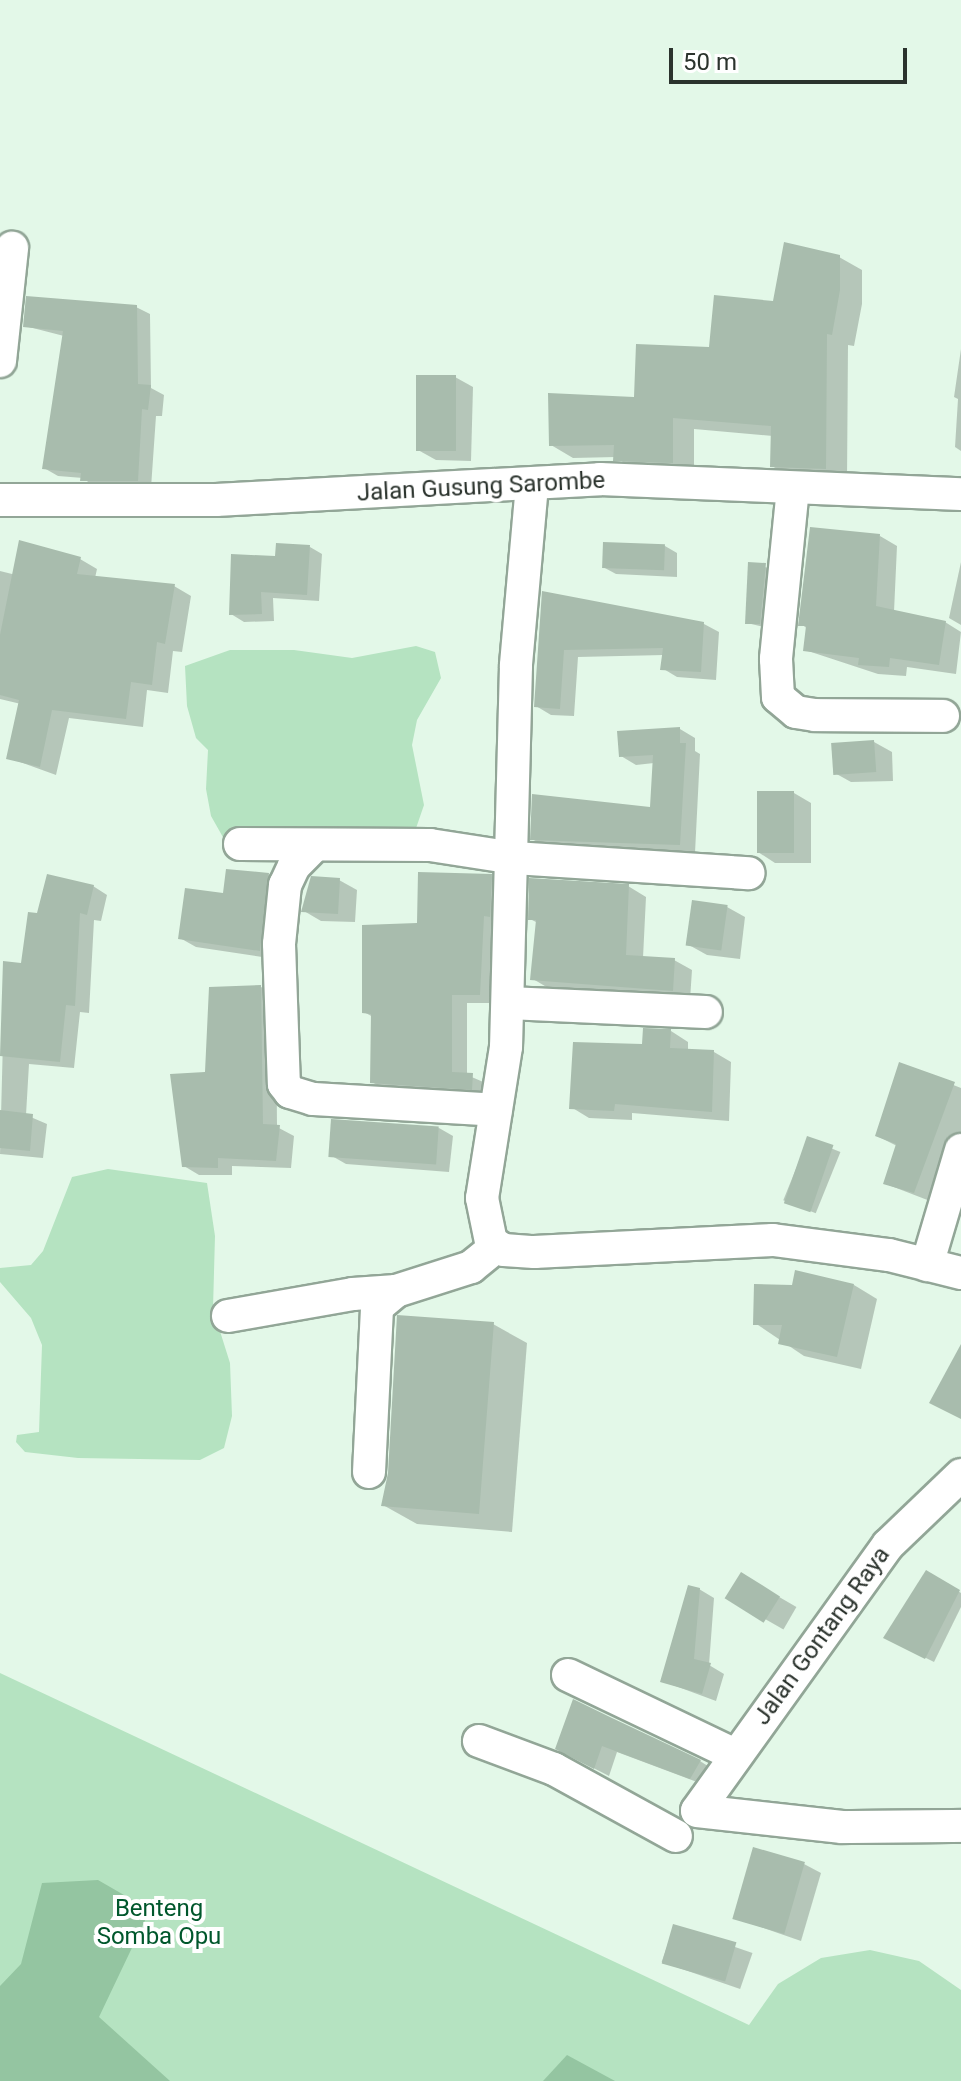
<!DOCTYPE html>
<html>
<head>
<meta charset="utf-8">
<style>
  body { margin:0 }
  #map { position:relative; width:961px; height:2081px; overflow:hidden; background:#e3f8e8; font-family:Roboto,sans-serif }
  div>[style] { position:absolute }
  .green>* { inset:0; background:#b5e3c1 }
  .forest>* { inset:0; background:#94c5a1 }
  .shadow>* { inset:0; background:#0003; transform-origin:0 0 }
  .building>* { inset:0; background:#a8bcad; transform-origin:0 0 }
  .roads { filter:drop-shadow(2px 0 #92a697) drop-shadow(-2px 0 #92a697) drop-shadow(0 2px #92a697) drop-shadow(0 -2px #92a697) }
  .minor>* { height:32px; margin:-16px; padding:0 16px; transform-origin:16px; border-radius:16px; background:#fff }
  span { translate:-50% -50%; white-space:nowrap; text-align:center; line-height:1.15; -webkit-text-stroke:8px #fff; paint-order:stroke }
  .street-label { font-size:24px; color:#2b332d }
  .park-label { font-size:24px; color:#00572c }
  .scale { position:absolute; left:669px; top:48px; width:238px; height:36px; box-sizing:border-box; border:4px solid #2b332d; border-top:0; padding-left:10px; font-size:24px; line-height:28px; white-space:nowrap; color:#2b332d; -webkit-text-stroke:6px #fff; paint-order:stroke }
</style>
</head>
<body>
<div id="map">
  <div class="green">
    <div style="clip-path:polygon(416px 646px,435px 652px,441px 678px,417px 720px,412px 745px,424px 805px,413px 837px,240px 852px,224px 839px,211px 816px,206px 789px,208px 750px,196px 738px,187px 706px,185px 666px,230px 650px,294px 650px,352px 658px)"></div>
    <div style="clip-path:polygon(108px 1169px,207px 1183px,215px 1236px,213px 1309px,230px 1363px,232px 1416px,224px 1448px,200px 1460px,78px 1458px,25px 1452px,16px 1442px,17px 1435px,39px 1432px,42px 1345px,31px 1318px,0 1282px,0 1268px,31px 1265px,43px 1251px,72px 1177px)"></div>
    <div style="clip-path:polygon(0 1673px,749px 2025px,778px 1984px,821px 1958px,870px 1950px,919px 1961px,961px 1990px,961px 2081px,0 2081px)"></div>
  </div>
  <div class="forest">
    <div style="clip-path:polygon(98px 1880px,150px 1910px,99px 2017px,170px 2081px,0 2081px,0 1986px,21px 1964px,42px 1883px)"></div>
    <div style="clip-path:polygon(567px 2055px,615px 2081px,543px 2081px)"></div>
  </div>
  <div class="shadow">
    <div style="clip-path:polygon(839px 257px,862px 270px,862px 304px,854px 346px,848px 345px,847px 481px,794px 479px,772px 466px,773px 436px,694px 429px,694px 474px,637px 472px,616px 457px,573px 458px,551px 445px,636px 399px)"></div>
    <div style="clip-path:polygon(136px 307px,150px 314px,151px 388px,164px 395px,162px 416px,156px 416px,151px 488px,96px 488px,83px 478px,58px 476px,44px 468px,64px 336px,25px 326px)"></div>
    <div style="clip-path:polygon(961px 349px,961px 451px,955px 447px,958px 399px,954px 397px)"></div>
    <div style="clip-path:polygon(455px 377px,473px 387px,471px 461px,436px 460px,418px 450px)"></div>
    <div style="clip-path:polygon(880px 536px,897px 546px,894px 612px,945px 622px,961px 632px,956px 674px,907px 667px,906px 676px,878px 674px,805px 650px,808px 629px,801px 624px)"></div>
    <div style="clip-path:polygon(665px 546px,677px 553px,677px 577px,616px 574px,603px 567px)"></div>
    <div style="clip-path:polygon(310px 547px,322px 554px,319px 601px,273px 598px,274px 621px,244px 622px,231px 614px,277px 558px)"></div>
    <div style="clip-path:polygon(80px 559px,97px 569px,95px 578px,174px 586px,191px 596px,182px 652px,173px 651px,168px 693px,147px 690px,143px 727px,69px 718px,56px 775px,9px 758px,21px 704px,0 699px,0 571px,16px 575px)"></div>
    <div style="clip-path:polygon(961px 562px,961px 625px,949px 618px)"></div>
    <div style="clip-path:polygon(750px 564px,774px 569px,768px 628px,747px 623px)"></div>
    <div style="clip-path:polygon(544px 594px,704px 624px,719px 632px,716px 680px,677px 677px,662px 668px,664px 655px,578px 657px,574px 716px,551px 715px,536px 706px)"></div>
    <div style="clip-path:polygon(680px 729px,695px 738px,695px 751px,700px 754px,695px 853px,548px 848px,532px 839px,652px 809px,654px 763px,636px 765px,621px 756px)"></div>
    <div style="clip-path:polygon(874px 742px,892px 752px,893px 781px,851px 782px,833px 772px)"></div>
    <div style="clip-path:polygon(794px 793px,811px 803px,811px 863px,775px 863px,758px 852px)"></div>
    <div style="clip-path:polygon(228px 871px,269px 875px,284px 884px,275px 959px,196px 947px,180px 938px,225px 896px)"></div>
    <div style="clip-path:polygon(491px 876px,506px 885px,495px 1003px,467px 1003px,467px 1075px,488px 1084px,487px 1097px,387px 1091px,372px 1082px,373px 1017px,364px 1012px,419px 925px)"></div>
    <div style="clip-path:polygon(339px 880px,357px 890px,355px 922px,321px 921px,304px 911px)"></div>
    <div style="clip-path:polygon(93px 886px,107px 895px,101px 921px,94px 920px,89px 1013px,80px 1012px,74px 1068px,29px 1064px,26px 1115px,47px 1124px,43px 1158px,0 1154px,5px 963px,22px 965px,39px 915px)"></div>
    <div style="clip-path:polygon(628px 886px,646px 897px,643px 958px,674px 960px,692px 970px,690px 1000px,550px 989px,533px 979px,538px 923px,530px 919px)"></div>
    <div style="clip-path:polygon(727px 907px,745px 917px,740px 959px,707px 955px,689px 945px)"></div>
    <div style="clip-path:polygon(261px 987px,276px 995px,277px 1127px,294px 1136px,291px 1168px,232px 1166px,232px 1175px,199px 1175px,184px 1166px,207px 1074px)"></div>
    <div style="clip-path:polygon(671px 1031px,688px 1042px,688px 1051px,714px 1052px,731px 1062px,729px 1121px,632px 1113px,632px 1120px,589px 1118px,571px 1107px,644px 1046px)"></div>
    <div style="clip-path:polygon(900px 1064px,961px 1088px,961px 1140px,930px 1201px,886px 1184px,897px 1146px,877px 1136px)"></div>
    <div style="clip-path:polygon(439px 1128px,453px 1136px,449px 1172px,346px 1164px,332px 1156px)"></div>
    <div style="left:808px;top:1139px;width:35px;height:66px;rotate:22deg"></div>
    <div style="clip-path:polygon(854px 1285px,877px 1299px,861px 1369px,804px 1356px,755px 1323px)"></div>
    <div style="clip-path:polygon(493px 1324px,527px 1343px,512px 1532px,417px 1524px,383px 1505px,390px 1473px)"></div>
    <div style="clip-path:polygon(927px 1572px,961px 1593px,961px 1607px,934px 1662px,894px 1642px)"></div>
    <div style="left:741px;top:1575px;width:64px;height:26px;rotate:30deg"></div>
    <div style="clip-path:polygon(699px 1589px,714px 1598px,709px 1665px,724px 1674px,716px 1701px,662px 1681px)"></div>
    <div style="clip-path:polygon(574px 1701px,700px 1761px,714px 1770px,705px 1785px,617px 1752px,609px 1776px,572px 1757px)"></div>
    <div style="clip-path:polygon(804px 1864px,821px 1873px,801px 1941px,735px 1918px)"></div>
    <div style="left:674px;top:1926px;width:83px;height:38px;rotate:19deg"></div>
  </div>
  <div class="building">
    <div style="clip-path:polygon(784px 242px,840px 255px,840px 290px,832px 335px,827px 334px,826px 469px,770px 467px,771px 426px,673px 418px,673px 463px,613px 461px,614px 445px,549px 446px,548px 393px,634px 397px,636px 344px,709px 347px,714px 295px,773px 301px)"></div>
    <div style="clip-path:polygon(26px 296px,137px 305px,138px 384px,151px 385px,148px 410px,142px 409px,138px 481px,80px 481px,81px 473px,42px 469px,63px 331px,23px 327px)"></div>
    <div style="left:416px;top:375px;width:40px;height:76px"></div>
    <div style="clip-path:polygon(810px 527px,880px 534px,876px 606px,946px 621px,939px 665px,890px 658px,889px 667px,858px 665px,859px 658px,803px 651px,806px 626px,798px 626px)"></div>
    <div style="clip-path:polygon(19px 540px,81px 557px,77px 574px,175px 584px,165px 644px,157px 642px,152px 685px,131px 682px,126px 719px,52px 710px,40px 767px,6px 759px,19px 700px,0 695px,0 635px)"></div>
    <div style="left:603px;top:542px;width:62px;height:26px;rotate:2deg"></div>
    <div style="clip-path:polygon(276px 543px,310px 545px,307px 595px,261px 592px,262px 614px,229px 615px,231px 554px,275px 556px)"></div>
    <div style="clip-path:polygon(748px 562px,766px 563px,760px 624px,745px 624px)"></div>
    <div style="clip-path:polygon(542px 591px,704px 622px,701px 672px,660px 670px,663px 648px,564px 650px,560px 709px,534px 707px)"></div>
    <div style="clip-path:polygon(680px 727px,680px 743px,686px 743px,680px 845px,530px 840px,532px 794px,650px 807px,653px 755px,619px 757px,617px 731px)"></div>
    <div style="left:874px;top:740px;width:32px;height:43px;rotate:86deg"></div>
    <div style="left:757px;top:791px;width:37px;height:62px"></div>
    <div style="clip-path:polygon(226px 869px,269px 873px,260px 951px,178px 939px,185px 888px,223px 893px)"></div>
    <div style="clip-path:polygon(418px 872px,492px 874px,490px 917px,484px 916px,480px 995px,452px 995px,452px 1072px,473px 1073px,472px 1090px,370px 1083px,371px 1014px,362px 1013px,362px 925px,417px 923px)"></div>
    <div style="clip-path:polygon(47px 874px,94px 885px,87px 915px,80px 913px,75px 1006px,66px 1005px,60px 1062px,0 1056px,3px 961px,21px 963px,28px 912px,37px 913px)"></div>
    <div style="clip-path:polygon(311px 876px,340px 878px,338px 914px,301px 912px)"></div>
    <div style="clip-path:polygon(529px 878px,629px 884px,626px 955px,675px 958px,673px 991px,530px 980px,536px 920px,528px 920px)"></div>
    <div style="left:692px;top:900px;width:36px;height:46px;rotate:8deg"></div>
    <div style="clip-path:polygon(261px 985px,263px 1124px,280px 1125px,276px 1161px,218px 1158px,218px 1168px,182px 1167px,170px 1074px,205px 1072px,209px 987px)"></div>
    <div style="clip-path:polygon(643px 1028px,671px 1029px,670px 1048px,714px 1050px,712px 1112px,615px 1104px,614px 1111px,569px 1109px,573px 1042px,642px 1044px)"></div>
    <div style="clip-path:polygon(899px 1062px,955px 1082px,914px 1193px,883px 1184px,896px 1144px,875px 1136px)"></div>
    <div style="clip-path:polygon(0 1110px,33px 1114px,30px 1151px,0 1148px)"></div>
    <div style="left:331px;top:1119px;width:108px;height:38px;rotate:4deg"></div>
    <div style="left:807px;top:1136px;width:28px;height:71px;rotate:19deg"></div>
    <div style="clip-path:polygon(795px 1270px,854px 1284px,837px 1357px,778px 1344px,782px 1325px,753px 1325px,754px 1284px,792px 1285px)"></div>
    <div style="clip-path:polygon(397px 1315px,494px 1322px,479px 1514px,381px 1506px,388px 1473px)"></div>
    <div style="clip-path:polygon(961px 1344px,961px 1419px,929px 1403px)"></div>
    <div style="clip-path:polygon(926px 1570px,960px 1590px,925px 1659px,883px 1638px)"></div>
    <div style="left:741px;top:1572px;width:46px;height:31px;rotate:32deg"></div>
    <div style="clip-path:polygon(688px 1585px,700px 1588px,694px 1659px,711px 1663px,702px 1694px,660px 1682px)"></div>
    <div style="clip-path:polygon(573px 1699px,612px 1718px,701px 1760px,690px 1779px,602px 1746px,594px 1769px,555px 1749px)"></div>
    <div style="left:753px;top:1847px;width:54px;height:75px;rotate:16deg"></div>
    <div style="left:673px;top:1924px;width:66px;height:41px;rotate:16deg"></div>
  </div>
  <div class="roads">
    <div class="minor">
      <div style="left:0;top:361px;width:114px;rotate:-83.9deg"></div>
      <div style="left:532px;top:485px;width:182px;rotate:95.1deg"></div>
      <div style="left:516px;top:666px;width:381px;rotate:91.5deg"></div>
      <div style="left:506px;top:1047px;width:153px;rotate:99deg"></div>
      <div style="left:482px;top:1198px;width:45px;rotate:78.4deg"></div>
      <div style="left:491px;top:1242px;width:15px;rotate:32deg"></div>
      <div style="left:504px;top:1250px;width:30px;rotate:4deg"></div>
      <div style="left:534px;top:1252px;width:239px;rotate:-2.9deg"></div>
      <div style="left:773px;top:1240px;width:117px;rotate:7.4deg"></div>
      <div style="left:889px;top:1255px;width:74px;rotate:14deg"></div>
      <div style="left:793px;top:488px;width:172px;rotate:95.7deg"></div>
      <div style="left:776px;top:659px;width:38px;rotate:87deg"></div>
      <div style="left:778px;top:697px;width:23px;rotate:40deg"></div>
      <div style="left:796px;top:712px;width:19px;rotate:9deg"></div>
      <div style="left:815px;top:715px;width:128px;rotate:0.4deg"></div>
      <div style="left:0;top:500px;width:216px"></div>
      <div style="left:216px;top:500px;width:385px;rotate:-3.1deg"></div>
      <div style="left:600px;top:479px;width:361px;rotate:2.4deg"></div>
      <div style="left:240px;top:844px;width:190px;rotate:0.3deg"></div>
      <div style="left:430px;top:845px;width:85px;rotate:8.8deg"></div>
      <div style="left:514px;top:858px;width:235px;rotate:3.7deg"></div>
      <div style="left:313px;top:847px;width:27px;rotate:135deg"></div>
      <div style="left:294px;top:866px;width:21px;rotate:115deg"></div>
      <div style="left:285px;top:885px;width:59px;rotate:95.8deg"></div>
      <div style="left:279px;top:944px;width:140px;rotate:88deg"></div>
      <div style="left:284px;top:1084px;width:10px;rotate:53deg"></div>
      <div style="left:290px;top:1092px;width:24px;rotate:17deg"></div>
      <div style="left:313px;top:1099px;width:183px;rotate:3.4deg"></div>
      <div style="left:508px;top:1003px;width:198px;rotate:2.6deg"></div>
      <div style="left:927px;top:1265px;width:120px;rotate:-73.5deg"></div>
      <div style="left:228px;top:1316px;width:127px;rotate:-10deg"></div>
      <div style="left:353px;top:1294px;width:43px;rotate:-4deg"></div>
      <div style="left:369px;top:1472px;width:165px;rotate:-87.2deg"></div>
      <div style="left:377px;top:1307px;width:25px;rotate:-40deg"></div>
      <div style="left:396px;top:1291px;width:79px;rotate:-17.7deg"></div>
      <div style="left:471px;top:1267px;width:32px;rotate:-39deg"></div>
      <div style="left:961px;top:1475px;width:101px;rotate:136.2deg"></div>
      <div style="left:888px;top:1545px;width:327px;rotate:125.7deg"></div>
      <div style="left:697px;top:1811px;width:146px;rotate:6.3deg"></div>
      <div style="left:842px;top:1827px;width:119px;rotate:-0.5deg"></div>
      <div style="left:568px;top:1675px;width:185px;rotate:25.6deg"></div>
      <div style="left:479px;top:1741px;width:80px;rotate:20.5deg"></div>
      <div style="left:554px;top:1769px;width:139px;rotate:28.8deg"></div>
    </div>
  </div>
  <div class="street-label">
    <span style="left:481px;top:487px;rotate:-3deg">Jalan Gusung Sarombe</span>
    <span style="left:822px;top:1636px;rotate:-54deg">Jalan Gontang Raya</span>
  </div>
  <div class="park-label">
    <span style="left:159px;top:1923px">Benteng<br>Somba Opu</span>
  </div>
  <div class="scale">50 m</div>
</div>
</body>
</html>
